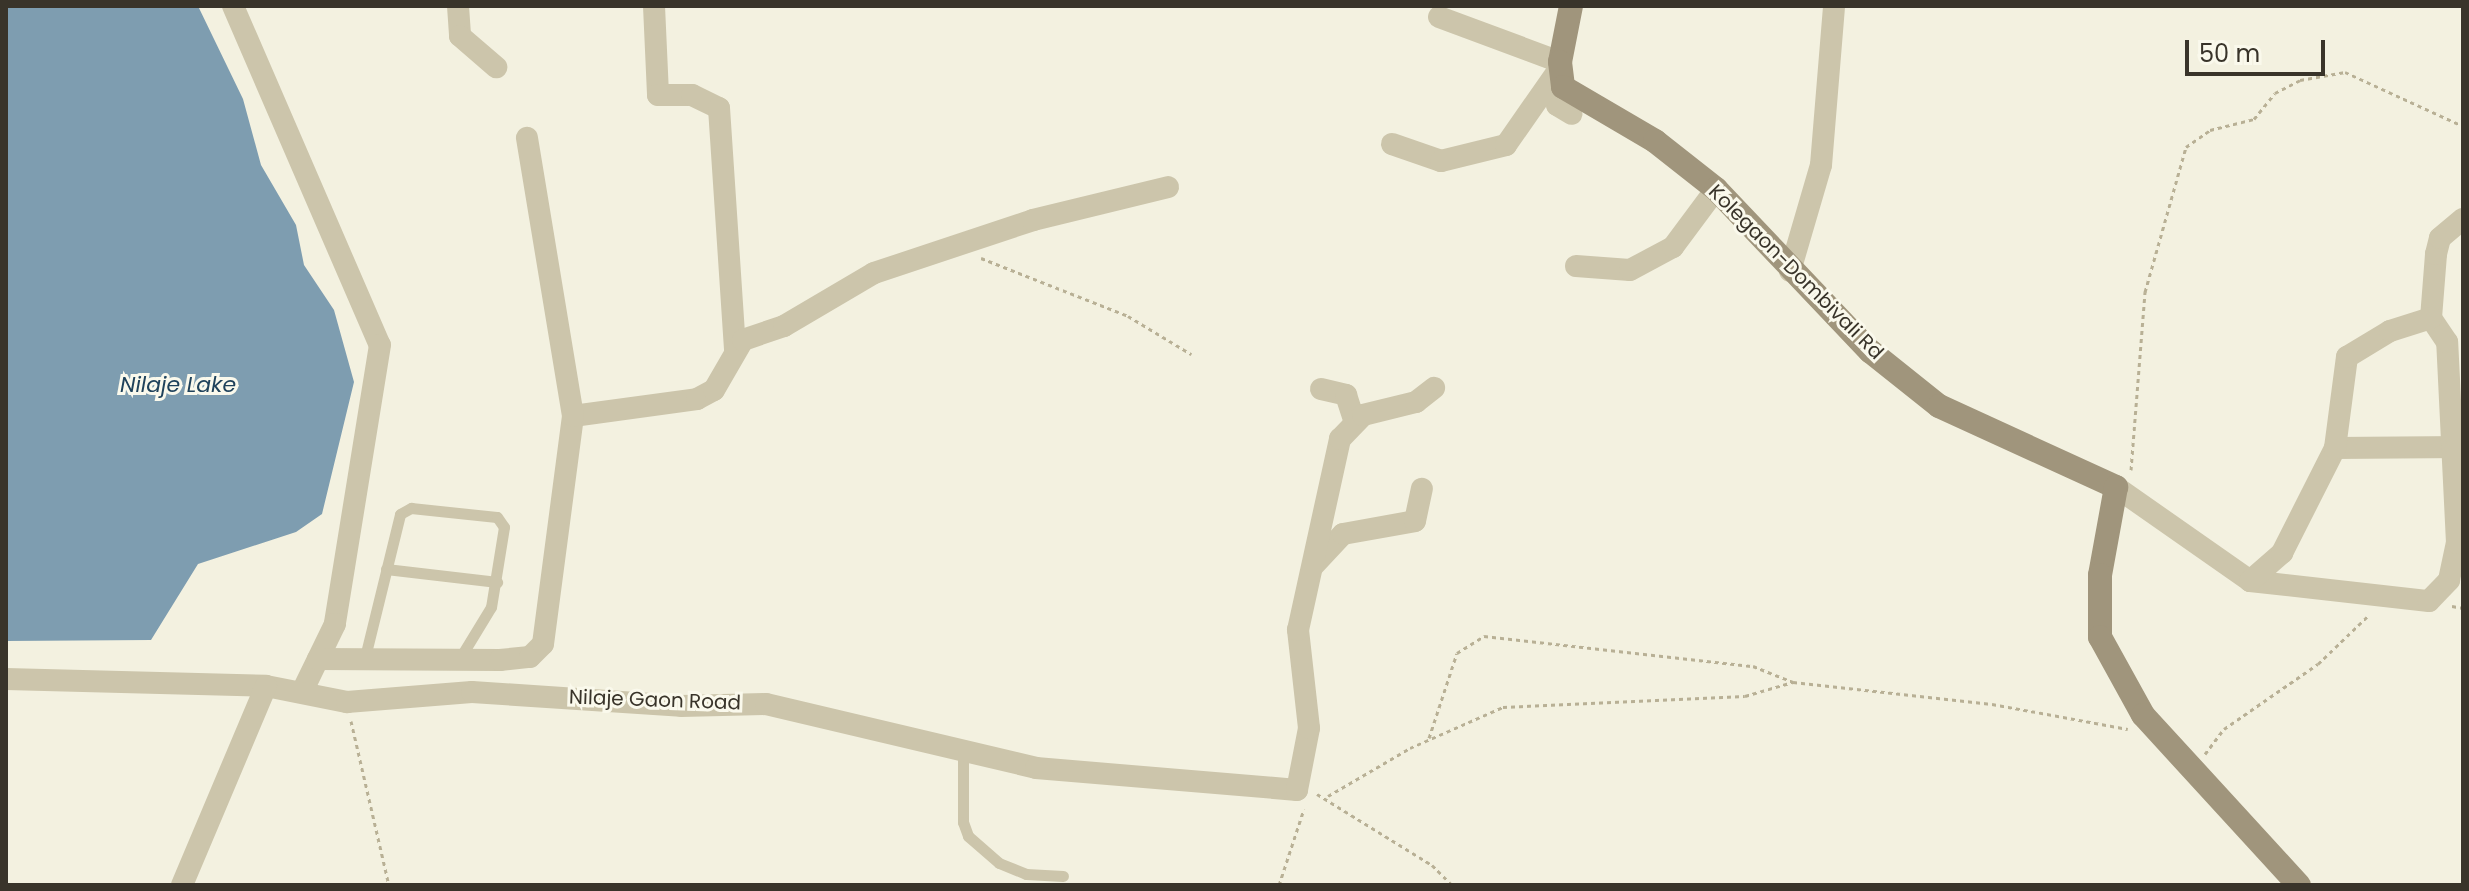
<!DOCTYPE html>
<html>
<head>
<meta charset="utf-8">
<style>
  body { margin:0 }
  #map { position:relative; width:2469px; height:891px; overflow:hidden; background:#f3f1e0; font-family:Poppins,sans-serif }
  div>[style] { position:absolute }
  .water>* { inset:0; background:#7e9db0 }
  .path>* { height:3px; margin-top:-1.5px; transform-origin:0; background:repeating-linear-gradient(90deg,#b8b095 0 4px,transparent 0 8px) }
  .lane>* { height:11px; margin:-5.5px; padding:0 5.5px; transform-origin:5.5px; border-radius:5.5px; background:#ccc5ab }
  .street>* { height:22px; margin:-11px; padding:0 11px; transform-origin:11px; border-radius:11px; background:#ccc5ab }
  .secondary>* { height:24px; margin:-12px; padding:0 12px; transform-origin:12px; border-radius:12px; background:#a0957c }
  span { translate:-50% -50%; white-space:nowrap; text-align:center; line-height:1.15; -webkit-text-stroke:6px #faf9ec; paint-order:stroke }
  .street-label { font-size:20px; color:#39342a }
  .water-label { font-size:22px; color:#1f425b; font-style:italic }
  .frame { position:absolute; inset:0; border:8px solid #39342a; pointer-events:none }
  .scale { position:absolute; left:2185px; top:40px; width:140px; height:36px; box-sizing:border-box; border:4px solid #39342a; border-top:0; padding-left:10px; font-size:24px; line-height:28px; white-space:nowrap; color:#39342a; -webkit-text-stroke:6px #faf9ec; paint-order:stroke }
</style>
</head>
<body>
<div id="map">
  <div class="water">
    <div style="clip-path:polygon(6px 6px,198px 6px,243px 99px,261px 165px,296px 225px,304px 265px,334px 310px,354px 382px,322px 514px,296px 532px,198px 564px,151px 640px,6px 641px)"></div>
  </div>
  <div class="path">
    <div style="left:981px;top:258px;width:158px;rotate:21.5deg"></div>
    <div style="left:1128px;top:316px;width:74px;rotate:31.1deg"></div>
    <div style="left:2131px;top:470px;width:179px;rotate:-85.5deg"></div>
    <div style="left:2145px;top:292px;width:151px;rotate:-74.2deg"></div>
    <div style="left:2186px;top:147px;width:29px;rotate:-35deg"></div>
    <div style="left:2210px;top:130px;width:45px;rotate:-14deg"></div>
    <div style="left:2254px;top:119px;width:33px;rotate:-51deg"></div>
    <div style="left:2275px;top:93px;width:28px;rotate:-27deg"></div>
    <div style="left:2300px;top:80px;width:46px;rotate:-10.1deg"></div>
    <div style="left:2345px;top:72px;width:130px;rotate:24.6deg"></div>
    <div style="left:2452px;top:606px;width:11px;rotate:10deg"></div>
    <div style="left:351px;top:721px;width:168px;rotate:77deg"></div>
    <div style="left:1429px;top:738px;width:89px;rotate:-71.8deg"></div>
    <div style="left:1457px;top:653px;width:32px;rotate:-32deg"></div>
    <div style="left:1484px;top:636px;width:271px;rotate:6.4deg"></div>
    <div style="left:1753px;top:666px;width:43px;rotate:21.8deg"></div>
    <div style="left:2205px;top:754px;width:31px;rotate:-53deg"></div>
    <div style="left:2224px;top:729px;width:114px;rotate:-34.7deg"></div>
    <div style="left:2318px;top:664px;width:71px;rotate:-43.9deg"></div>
    <div style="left:1317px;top:794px;width:135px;rotate:31.7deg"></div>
    <div style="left:1432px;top:865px;width:28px;rotate:45deg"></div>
    <div style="left:1328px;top:796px;width:95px;rotate:-30.3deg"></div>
    <div style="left:1410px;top:748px;width:102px;rotate:-23.8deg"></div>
    <div style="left:1503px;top:707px;width:242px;rotate:-2.6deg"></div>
    <div style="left:1745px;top:696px;width:50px;rotate:-16.3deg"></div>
    <div style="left:1793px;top:682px;width:200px;rotate:6.3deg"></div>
    <div style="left:1992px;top:704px;width:138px;rotate:10.4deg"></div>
    <div style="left:1279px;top:885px;width:80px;rotate:-71.8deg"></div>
  </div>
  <div class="lane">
    <div style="left:386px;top:569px;width:112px;rotate:6.7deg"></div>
    <div style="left:364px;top:661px;width:151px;rotate:-76.2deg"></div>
    <div style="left:400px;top:514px;width:13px;rotate:-29deg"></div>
    <div style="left:411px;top:508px;width:86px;rotate:6deg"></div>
    <div style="left:497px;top:517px;width:12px;rotate:55deg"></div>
    <div style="left:504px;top:527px;width:81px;rotate:99.2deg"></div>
    <div style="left:491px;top:607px;width:63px;rotate:121.4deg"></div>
    <div style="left:963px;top:749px;width:73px;rotate:90deg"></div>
    <div style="left:963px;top:822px;width:15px;rotate:70deg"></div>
    <div style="left:968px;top:836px;width:41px;rotate:41.1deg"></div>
    <div style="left:999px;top:863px;width:29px;rotate:22deg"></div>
    <div style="left:1026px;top:874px;width:37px;rotate:3deg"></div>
  </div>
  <div class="street">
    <div style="left:233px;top:6px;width:369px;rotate:66.6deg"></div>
    <div style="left:380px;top:345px;width:283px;rotate:99.2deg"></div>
    <div style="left:335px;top:624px;width:73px;rotate:115.9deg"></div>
    <div style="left:458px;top:6px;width:30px;rotate:86deg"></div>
    <div style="left:460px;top:36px;width:48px;rotate:40.7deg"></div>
    <div style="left:654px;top:6px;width:89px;rotate:87.4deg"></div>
    <div style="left:658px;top:95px;width:34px"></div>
    <div style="left:692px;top:95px;width:30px;rotate:26deg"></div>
    <div style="left:719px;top:108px;width:242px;rotate:86.2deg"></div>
    <div style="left:1439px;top:17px;width:129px;rotate:20.4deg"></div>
    <div style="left:1563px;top:87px;width:19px;rotate:108deg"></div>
    <div style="left:1557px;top:105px;width:17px;rotate:31deg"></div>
    <div style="left:1392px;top:144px;width:52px;rotate:19.1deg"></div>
    <div style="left:1441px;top:161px;width:67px;rotate:-13.8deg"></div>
    <div style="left:1506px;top:145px;width:93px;rotate:-55.1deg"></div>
    <div style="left:1576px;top:266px;width:54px;rotate:4.2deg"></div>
    <div style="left:1630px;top:270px;width:49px;rotate:-28.1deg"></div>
    <div style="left:1673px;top:247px;width:72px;rotate:-53.4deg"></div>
    <div style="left:1790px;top:271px;width:110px;rotate:-73.7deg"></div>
    <div style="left:1821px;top:165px;width:160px;rotate:-85.3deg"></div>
    <div style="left:1321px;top:389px;width:26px;rotate:13deg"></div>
    <div style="left:1346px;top:395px;width:29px;rotate:72deg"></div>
    <div style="left:573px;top:416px;width:125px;rotate:-7.8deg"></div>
    <div style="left:697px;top:399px;width:19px;rotate:-28deg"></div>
    <div style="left:714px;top:390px;width:58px;rotate:-59.9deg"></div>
    <div style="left:743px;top:340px;width:43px;rotate:-18.9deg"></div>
    <div style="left:784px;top:326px;width:104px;rotate:-30.5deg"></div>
    <div style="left:874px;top:273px;width:168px;rotate:-18.4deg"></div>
    <div style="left:1033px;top:220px;width:139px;rotate:-13.7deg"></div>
    <div style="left:2335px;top:448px;width:128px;rotate:-0.4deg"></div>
    <div style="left:2116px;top:487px;width:164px;rotate:35deg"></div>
    <div style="left:2250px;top:581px;width:180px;rotate:6.4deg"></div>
    <div style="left:2429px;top:601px;width:29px;rotate:-46deg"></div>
    <div style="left:2449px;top:580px;width:38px;rotate:-78deg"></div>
    <div style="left:2457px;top:543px;width:201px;rotate:-92.8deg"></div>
    <div style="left:2447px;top:342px;width:29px;rotate:-124deg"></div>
    <div style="left:2431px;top:318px;width:64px;rotate:-85.5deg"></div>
    <div style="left:2436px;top:254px;width:16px;rotate:-76deg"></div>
    <div style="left:2440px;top:238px;width:30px;rotate:-40deg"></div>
    <div style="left:1314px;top:565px;width:42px;rotate:-46.9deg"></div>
    <div style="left:1343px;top:534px;width:73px;rotate:-10.2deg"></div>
    <div style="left:1415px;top:521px;width:33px;rotate:-78deg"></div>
    <div style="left:2250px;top:581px;width:43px;rotate:-41.2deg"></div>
    <div style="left:2282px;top:553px;width:118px;rotate:-63.2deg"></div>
    <div style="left:2335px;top:448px;width:92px;rotate:-82.5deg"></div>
    <div style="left:2347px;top:357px;width:50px;rotate:-31.2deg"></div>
    <div style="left:2390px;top:331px;width:43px;rotate:-17.6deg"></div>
    <div style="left:318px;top:659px;width:182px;rotate:0.3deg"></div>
    <div style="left:500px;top:660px;width:30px;rotate:-6deg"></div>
    <div style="left:530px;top:657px;width:18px;rotate:-45deg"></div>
    <div style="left:543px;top:644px;width:230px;rotate:-82.5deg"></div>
    <div style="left:573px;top:416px;width:282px;rotate:-99.4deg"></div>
    <div style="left:6px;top:679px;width:260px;rotate:1.5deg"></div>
    <div style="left:266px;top:686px;width:83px;rotate:11.2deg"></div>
    <div style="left:347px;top:702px;width:125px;rotate:-4.6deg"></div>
    <div style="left:472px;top:692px;width:209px;rotate:3.8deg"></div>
    <div style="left:681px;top:706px;width:85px;rotate:-1.3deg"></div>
    <div style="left:766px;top:704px;width:277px;rotate:13.3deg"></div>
    <div style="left:1036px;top:768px;width:262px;rotate:4.8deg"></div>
    <div style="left:1297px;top:790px;width:63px;rotate:-79deg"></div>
    <div style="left:1309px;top:728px;width:99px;rotate:-96.4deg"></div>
    <div style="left:1298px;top:630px;width:196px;rotate:-77.6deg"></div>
    <div style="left:1340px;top:439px;width:33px;rotate:-46deg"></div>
    <div style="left:1363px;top:415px;width:55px;rotate:-13.8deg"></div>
    <div style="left:1416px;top:402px;width:23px;rotate:-38deg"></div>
    <div style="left:182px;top:885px;width:216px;rotate:-67.1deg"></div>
  </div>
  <div class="secondary">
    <div style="left:1571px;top:6px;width:57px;rotate:101.1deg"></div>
    <div style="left:1560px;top:62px;width:25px;rotate:83deg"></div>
    <div style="left:1563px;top:87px;width:107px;rotate:30.4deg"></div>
    <div style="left:1655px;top:141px;width:78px;rotate:38.2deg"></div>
    <div style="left:1716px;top:189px;width:224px;rotate:46.5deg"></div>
    <div style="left:1870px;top:351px;width:88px;rotate:38.6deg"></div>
    <div style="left:1939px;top:406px;width:195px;rotate:24.6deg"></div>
    <div style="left:2116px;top:487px;width:89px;rotate:100.3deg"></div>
    <div style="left:2100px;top:575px;width:62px;rotate:90deg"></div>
    <div style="left:2100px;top:637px;width:89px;rotate:61.1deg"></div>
    <div style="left:2143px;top:715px;width:231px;rotate:47.5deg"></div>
  </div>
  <div class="street-label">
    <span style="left:1796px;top:272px;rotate:45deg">Kolegaon-Dombivali Rd</span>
    <span style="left:655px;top:700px;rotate:2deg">Nilaje Gaon Road</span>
  </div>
  <div class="water-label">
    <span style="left:178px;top:385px">Nilaje Lake</span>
  </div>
  <div class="frame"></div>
  <div class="scale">50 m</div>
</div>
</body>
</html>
